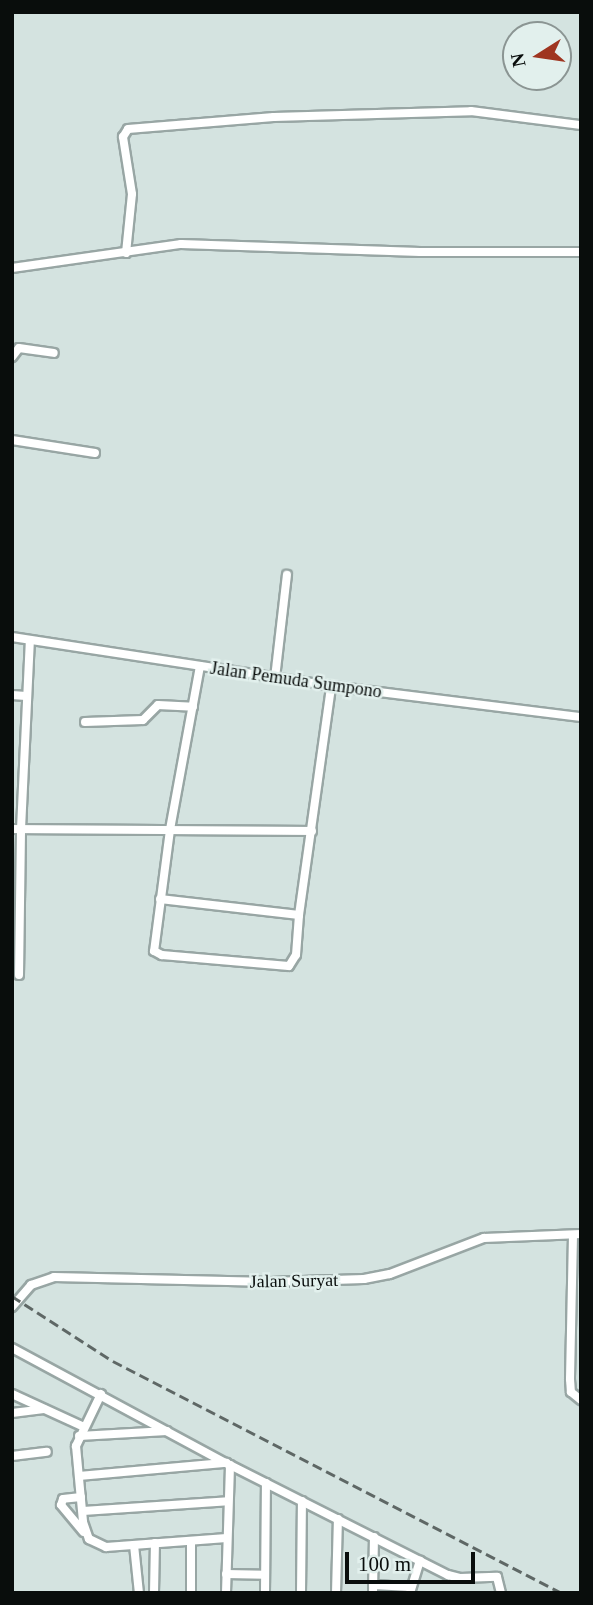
<!DOCTYPE html>
<html>
<head>
<meta charset="utf-8">
<style>
  body { margin:0 }
  #map { position:relative; width:593px; height:1605px; overflow:hidden; background:#d4e3e0; font-family:Georgia,serif }
  div>[style] { position:absolute }
  .roads { filter:drop-shadow(2px 0 #98a6a4) drop-shadow(-2px 0 #98a6a4) drop-shadow(0 2px #98a6a4) drop-shadow(0 -2px #98a6a4) }
  .minor>* { height:8px; margin:-4px; padding:0 4px; transform-origin:4px; border-radius:4px; background:#fff }
  .rail>* { height:2.5px; margin-top:-1.25px; transform-origin:0; background:repeating-linear-gradient(90deg,#5e6765 0 10px,transparent 0 15px) }
  span { translate:-50% -50%; white-space:nowrap; text-align:center; line-height:1.15; -webkit-text-stroke:5px #e2f0ed; paint-order:stroke }
  .street-label { font-size:18px; color:#090d0c }
  .frame { position:absolute; inset:0; border:14px solid #090d0c; pointer-events:none }
  .north { position:absolute; left:502px; top:21px; width:70px; height:70px; box-sizing:border-box; background:#e2f0ed; border:2px solid #8b9593; border-radius:50%; rotate:258deg; font-size:19px; font-weight:700; line-height:28px; text-align:center; color:#090d0c }
  .north::after { content:''; display:block; margin:auto; width:24px; height:32px; background:#9f3520; clip-path:polygon(50% 0,100% 100%,50% 72%,0 100%) }
  .scale { position:absolute; left:345px; top:1552px; width:130px; height:32px; box-sizing:border-box; border:4px solid #090d0c; border-top:0; padding-left:9px; font-size:21px; line-height:24px; white-space:nowrap; color:#090d0c; -webkit-text-stroke:5px #e2f0ed; paint-order:stroke }
</style>
</head>
<body>
<div id="map">
  <div class="roads">
    <div class="minor">
      <div style="left:126px;top:253px;width:59px;rotate:-84.2deg"></div>
      <div style="left:132px;top:194px;width:58px;rotate:-99deg"></div>
      <div style="left:123px;top:137px;width:9px;rotate:-58deg"></div>
      <div style="left:128px;top:129px;width:146px;rotate:-4.7deg"></div>
      <div style="left:274px;top:117px;width:197px;rotate:-1.7deg"></div>
      <div style="left:471px;top:111px;width:111px;rotate:7.3deg"></div>
      <div style="left:12px;top:268px;width:171px;rotate:-8.1deg"></div>
      <div style="left:181px;top:244px;width:239px;rotate:1.9deg"></div>
      <div style="left:420px;top:252px;width:161px"></div>
      <div style="left:12px;top:357px;width:11px;rotate:-52deg"></div>
      <div style="left:19px;top:348px;width:35px;rotate:8deg"></div>
      <div style="left:12px;top:440px;width:84px;rotate:8.9deg"></div>
      <div style="left:12px;top:637px;width:323px;rotate:8.7deg"></div>
      <div style="left:331px;top:686px;width:252px;rotate:7.1deg"></div>
      <div style="left:200px;top:666px;width:167px;rotate:100.4deg"></div>
      <div style="left:170px;top:830px;width:122px;rotate:97.5deg"></div>
      <div style="left:154px;top:951px;width:9px;rotate:27deg"></div>
      <div style="left:162px;top:955px;width:127px;rotate:5deg"></div>
      <div style="left:289px;top:966px;width:13px;rotate:-58deg"></div>
      <div style="left:296px;top:955px;width:40px;rotate:-85.7deg"></div>
      <div style="left:275px;top:678px;width:104px;rotate:-83.4deg"></div>
      <div style="left:12px;top:695px;width:14px;rotate:4deg"></div>
      <div style="left:85px;top:722px;width:58px;rotate:-2deg"></div>
      <div style="left:143px;top:720px;width:21px;rotate:-45deg"></div>
      <div style="left:158px;top:705px;width:35px;rotate:3deg"></div>
      <div style="left:12px;top:829px;width:300px;rotate:0.4deg"></div>
      <div style="left:160px;top:899px;width:140px;rotate:6.6deg"></div>
      <div style="left:299px;top:915px;width:231px;rotate:-82deg"></div>
      <div style="left:19px;top:975px;width:146px;rotate:-89.2deg"></div>
      <div style="left:21px;top:829px;width:189px;rotate:-87.3deg"></div>
      <div style="left:573px;top:1235px;width:144px;rotate:91.2deg"></div>
      <div style="left:570px;top:1379px;width:13px;rotate:86deg"></div>
      <div style="left:571px;top:1392px;width:13px;rotate:39deg"></div>
      <div style="left:12px;top:1307px;width:29px;rotate:-49deg"></div>
      <div style="left:31px;top:1285px;width:24px;rotate:-19deg"></div>
      <div style="left:54px;top:1277px;width:217px;rotate:1.3deg"></div>
      <div style="left:271px;top:1282px;width:93px;rotate:-1.8deg"></div>
      <div style="left:364px;top:1279px;width:26px;rotate:-11deg"></div>
      <div style="left:390px;top:1274px;width:101px;rotate:-21deg"></div>
      <div style="left:484px;top:1238px;width:97px;rotate:-2.4deg"></div>
      <div style="left:12px;top:1348px;width:243px;rotate:28.3deg"></div>
      <div style="left:226px;top:1463px;width:249px;rotate:26.8deg"></div>
      <div style="left:448px;top:1575px;width:12px;rotate:14deg"></div>
      <div style="left:460px;top:1578px;width:37px;rotate:-2deg"></div>
      <div style="left:497px;top:1577px;width:16px;rotate:76deg"></div>
      <div style="left:12px;top:1394px;width:79px;rotate:24.6deg"></div>
      <div style="left:101px;top:1394px;width:58px;rotate:115.7deg"></div>
      <div style="left:76px;top:1446px;width:76px;rotate:84.7deg"></div>
      <div style="left:83px;top:1522px;width:18px;rotate:71deg"></div>
      <div style="left:89px;top:1539px;width:19px;rotate:25deg"></div>
      <div style="left:106px;top:1547px;width:121px;rotate:-4.3deg"></div>
      <div style="left:12px;top:1413px;width:32px;rotate:-7deg"></div>
      <div style="left:79px;top:1436px;width:88px;rotate:-3.3deg"></div>
      <div style="left:12px;top:1456px;width:35px;rotate:-7deg"></div>
      <div style="left:79px;top:1476px;width:148px;rotate:-5.1deg"></div>
      <div style="left:81px;top:1497px;width:18px;rotate:174deg"></div>
      <div style="left:63px;top:1499px;width:6px;rotate:108deg"></div>
      <div style="left:61px;top:1505px;width:35px;rotate:50deg"></div>
      <div style="left:83px;top:1511px;width:145px;rotate:-3.9deg"></div>
      <div style="left:134px;top:1545px;width:48px;rotate:84.1deg"></div>
      <div style="left:226px;top:1574px;width:39px;rotate:1deg"></div>
      <div style="left:373px;top:1585px;width:37px;rotate:3deg"></div>
      <div style="left:154px;top:1593px;width:50px;rotate:-88.9deg"></div>
      <div style="left:191px;top:1593px;width:52px;rotate:-90deg"></div>
      <div style="left:226px;top:1593px;width:128px;rotate:-88.2deg"></div>
      <div style="left:265px;top:1593px;width:110px;rotate:-89.5deg"></div>
      <div style="left:301px;top:1593px;width:92px;rotate:-89.4deg"></div>
      <div style="left:336px;top:1593px;width:74px;rotate:-88.5deg"></div>
      <div style="left:373px;top:1593px;width:56px;rotate:-89deg"></div>
      <div style="left:410px;top:1593px;width:34px;rotate:-73deg"></div>
    </div>
  </div>
  <div class="rail">
    <div style="left:12px;top:1296px;width:120px;rotate:32.8deg"></div>
    <div style="left:113px;top:1361px;width:505px;rotate:27.33deg"></div>
  </div>
  <div class="street-label">
    <span style="left:296px;top:680px;rotate:8deg">Jalan Pemuda Sumpono</span>
    <span style="left:294px;top:1281px;rotate:-1deg">Jalan Suryat</span>
  </div>
  <div class="frame"></div>
  <div class="north">N</div>
  <div class="scale">100 m</div>
</div>
</body>
</html>
